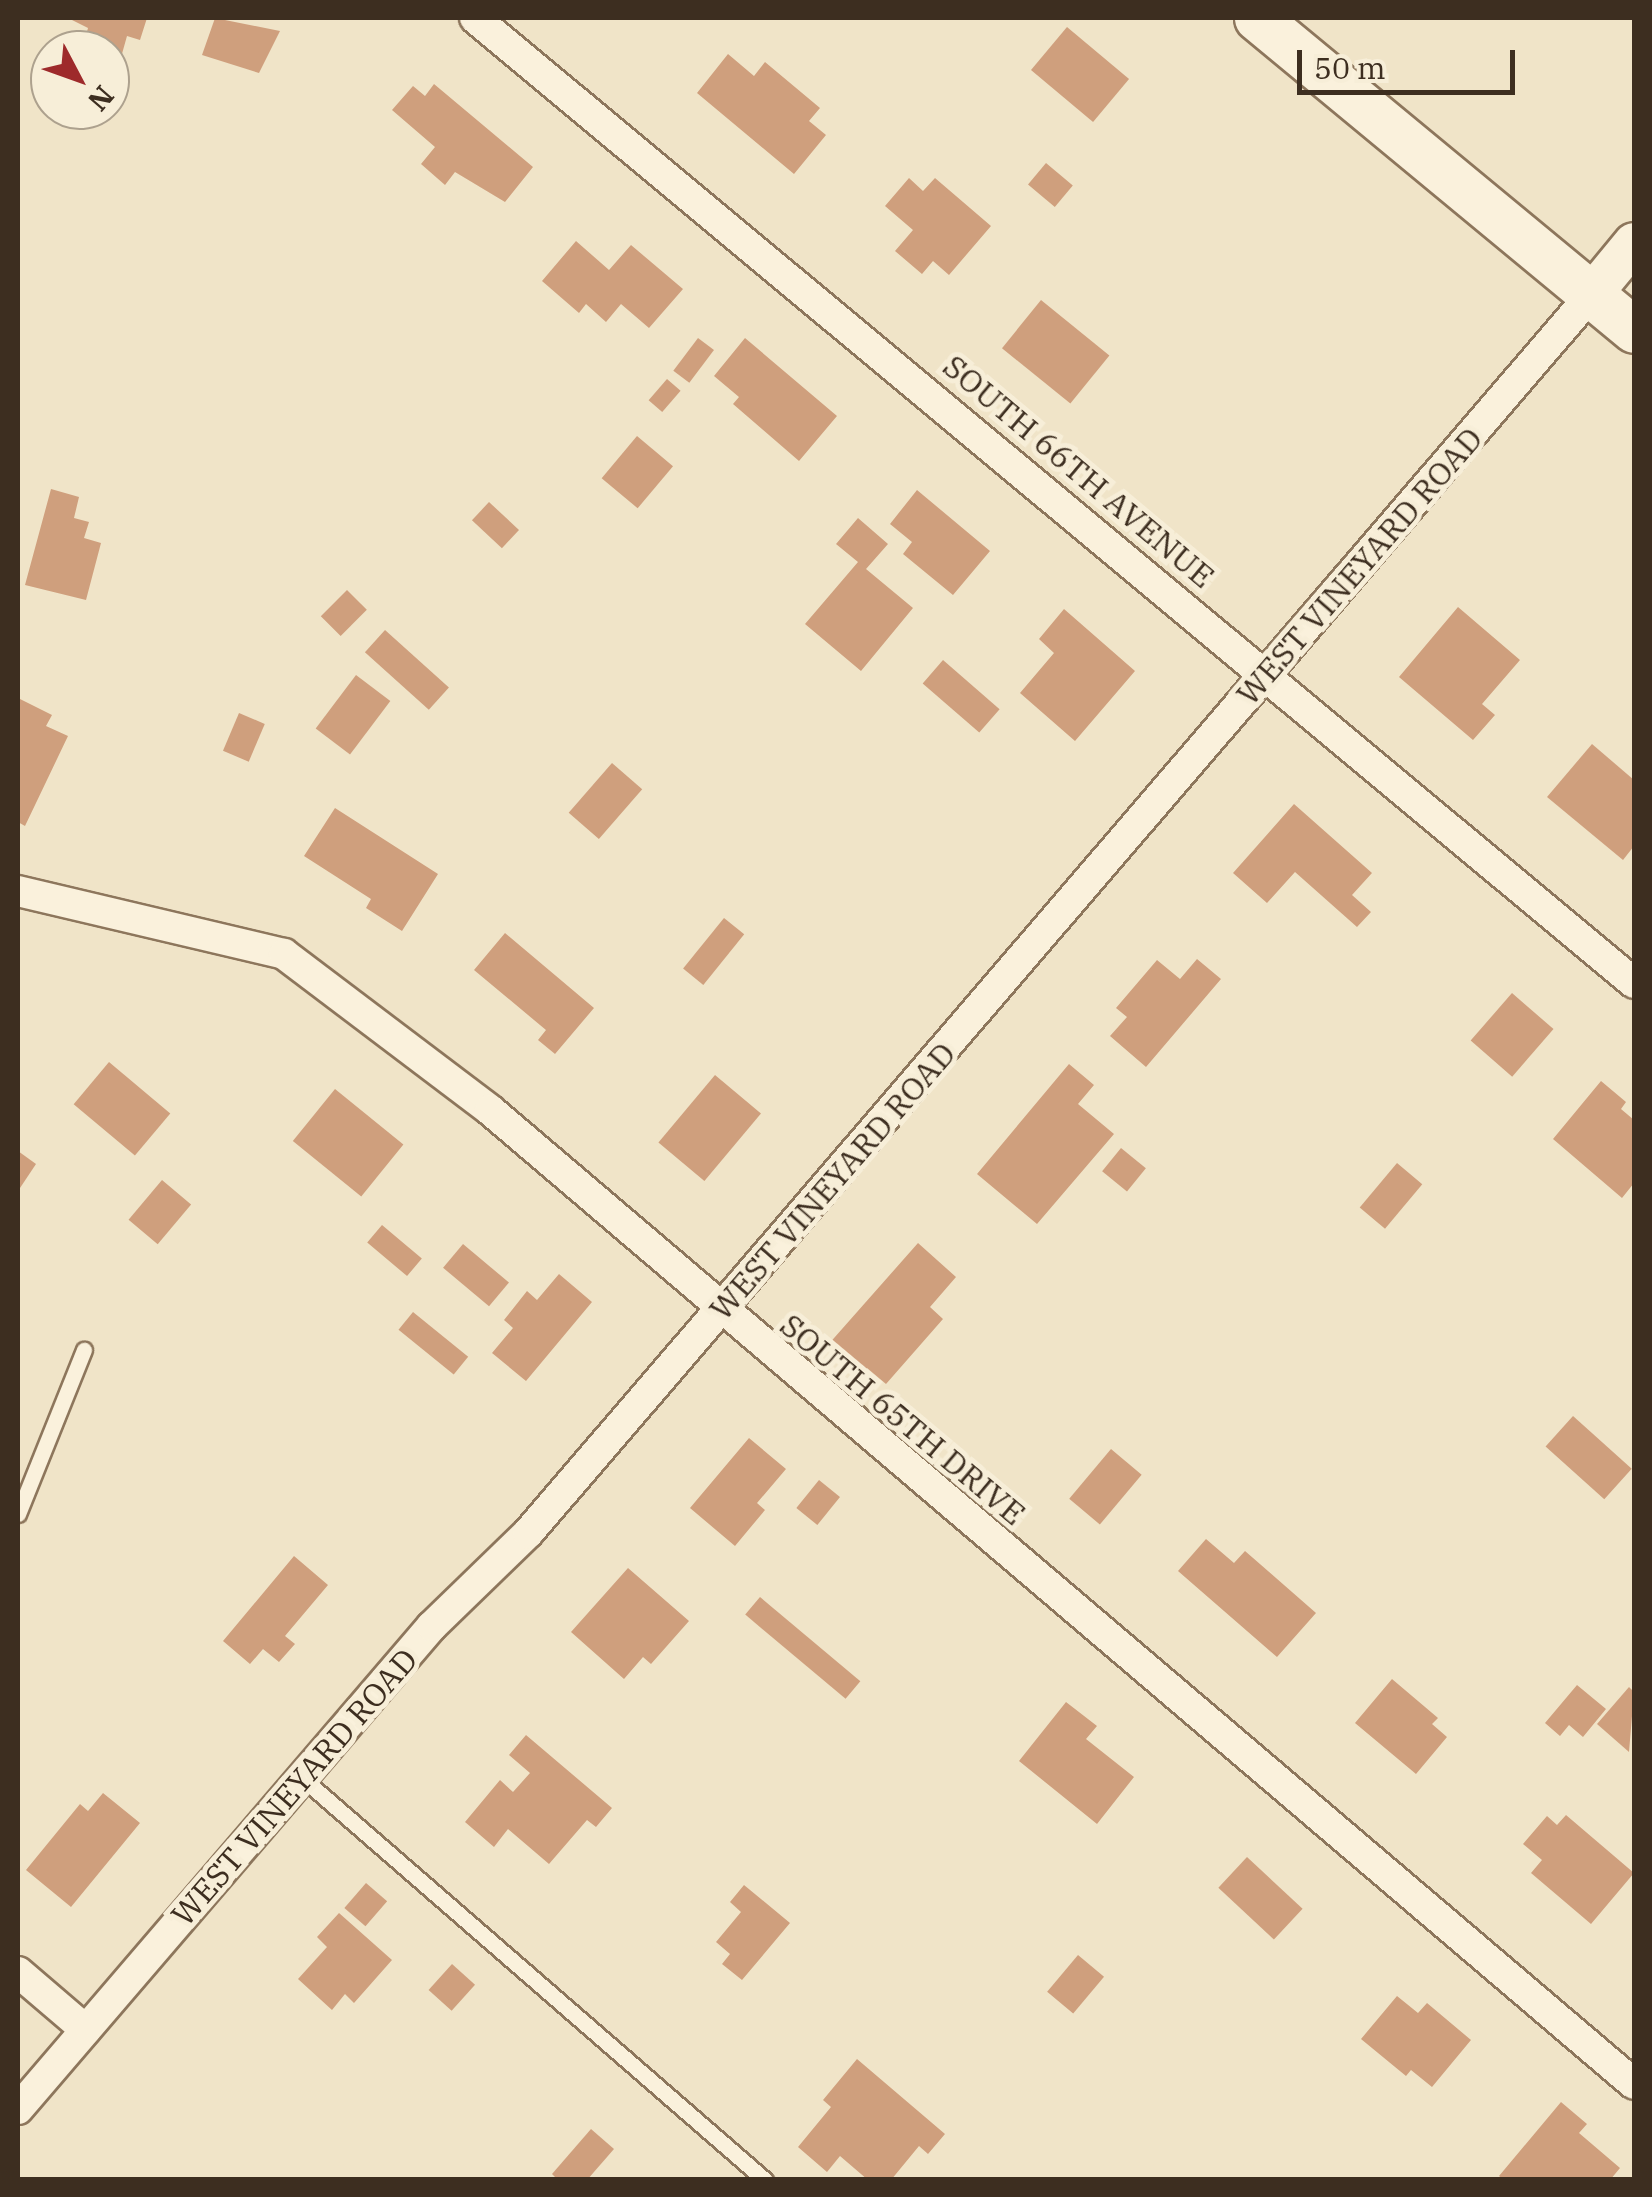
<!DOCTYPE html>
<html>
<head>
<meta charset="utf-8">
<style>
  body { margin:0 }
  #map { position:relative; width:1652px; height:2197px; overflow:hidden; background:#f0e4c8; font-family:"IBM Plex Serif",serif }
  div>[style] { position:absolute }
  .building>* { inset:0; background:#cf9f7d; transform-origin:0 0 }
  .roads { filter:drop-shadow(2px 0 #8d765c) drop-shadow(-2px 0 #8d765c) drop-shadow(0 2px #8d765c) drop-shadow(0 -2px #8d765c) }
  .service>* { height:15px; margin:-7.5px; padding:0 7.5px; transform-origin:7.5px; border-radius:7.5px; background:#faf1dc }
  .minor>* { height:30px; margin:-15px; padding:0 15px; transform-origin:15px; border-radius:15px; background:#faf1dc }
  .tertiary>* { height:40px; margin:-20px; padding:0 20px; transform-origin:20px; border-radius:20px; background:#faf1dc }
  .secondary>* { height:45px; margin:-22.5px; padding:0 22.5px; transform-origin:22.5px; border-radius:22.5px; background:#faf1dc }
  span { translate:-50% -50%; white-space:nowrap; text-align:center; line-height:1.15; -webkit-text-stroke:10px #f7eed8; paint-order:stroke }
  .street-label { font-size:32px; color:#3d2e20 }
  .frame { position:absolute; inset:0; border:20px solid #3d2e20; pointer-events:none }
  .north { position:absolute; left:30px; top:30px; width:100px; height:100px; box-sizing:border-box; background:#f7eed8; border:2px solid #ada18e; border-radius:50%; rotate:131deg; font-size:28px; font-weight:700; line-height:40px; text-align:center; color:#3d2e20 }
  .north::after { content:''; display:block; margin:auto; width:35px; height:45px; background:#9e2a2b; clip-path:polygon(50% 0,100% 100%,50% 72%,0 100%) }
  .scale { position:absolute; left:1297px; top:50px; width:218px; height:45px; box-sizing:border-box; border:5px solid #3d2e20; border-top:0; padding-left:12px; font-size:30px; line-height:35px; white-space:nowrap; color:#3d2e20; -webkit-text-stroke:8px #f7eed8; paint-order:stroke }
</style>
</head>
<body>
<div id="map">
  <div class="building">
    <div style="clip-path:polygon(68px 18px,147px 18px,140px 40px,127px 36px,111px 93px,110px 50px,82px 50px,88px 28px)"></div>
    <div style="clip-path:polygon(215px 18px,280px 31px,259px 73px,202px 55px)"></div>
    <div style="left:1067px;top:27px;width:81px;height:56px;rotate:40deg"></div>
    <div style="clip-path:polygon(728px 54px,754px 76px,765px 62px,820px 108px,809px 121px,826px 135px,794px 174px,697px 93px)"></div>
    <div style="clip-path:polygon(434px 84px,533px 167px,505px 202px,455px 172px,445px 185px,421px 164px,435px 147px,392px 110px,413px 86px,425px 96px)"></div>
    <div style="left:1046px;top:163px;width:35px;height:28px;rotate:40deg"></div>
    <div style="clip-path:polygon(909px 178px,923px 191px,935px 178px,991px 226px,949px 275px,933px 261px,922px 274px,895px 251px,913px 230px,885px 206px)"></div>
    <div style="clip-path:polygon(576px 241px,609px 270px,631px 245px,683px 289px,649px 328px,621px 304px,606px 322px,586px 304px,579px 313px,542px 281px)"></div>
    <div style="left:1041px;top:300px;width:88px;height:62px;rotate:39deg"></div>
    <div style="left:698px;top:338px;width:20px;height:41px;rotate:37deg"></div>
    <div style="clip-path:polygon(745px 338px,837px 416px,799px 461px,733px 404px,739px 397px,714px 376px)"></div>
    <div style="left:667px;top:379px;width:18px;height:28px;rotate:41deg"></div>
    <div style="left:637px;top:436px;width:47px;height:55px;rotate:40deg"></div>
    <div style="clip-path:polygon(51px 489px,79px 497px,74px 518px,89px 522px,84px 538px,101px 543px,86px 600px,25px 585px)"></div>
    <div style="clip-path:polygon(917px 490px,990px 551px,953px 595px,903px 554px,912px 542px,890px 524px)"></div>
    <div style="left:489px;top:502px;width:41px;height:25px;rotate:43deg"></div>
    <div style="clip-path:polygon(858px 518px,888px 544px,866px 569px,913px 608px,861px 671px,805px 624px,858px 562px,836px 544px)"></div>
    <div style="left:347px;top:590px;width:28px;height:37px;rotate:45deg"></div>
    <div style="clip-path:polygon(1458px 607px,1520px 660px,1482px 704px,1495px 715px,1473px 740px,1399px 677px)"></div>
    <div style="clip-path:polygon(1064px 609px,1135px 671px,1075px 741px,1020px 693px,1054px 653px,1039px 639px)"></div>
    <div style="left:385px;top:630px;width:86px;height:30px;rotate:42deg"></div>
    <div style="left:943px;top:660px;width:75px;height:31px;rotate:41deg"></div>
    <div style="left:356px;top:675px;width:43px;height:67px;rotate:37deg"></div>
    <div style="clip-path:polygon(20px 699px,52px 715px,46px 726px,68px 736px,25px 826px,18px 822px)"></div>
    <div style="left:239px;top:713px;width:28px;height:41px;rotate:23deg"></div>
    <div style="clip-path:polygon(1592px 744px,1634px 780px,1634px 846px,1623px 860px,1547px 797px)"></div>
    <div style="left:612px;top:763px;width:40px;height:66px;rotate:41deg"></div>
    <div style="clip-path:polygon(1294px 804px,1372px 873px,1352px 895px,1371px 912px,1357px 927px,1295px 872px,1267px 903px,1233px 873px)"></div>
    <div style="clip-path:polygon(335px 808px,438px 874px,402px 931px,366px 908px,371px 899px,304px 856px)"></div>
    <div style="left:724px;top:918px;width:26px;height:65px;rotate:39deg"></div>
    <div style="clip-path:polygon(505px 933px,594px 1008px,555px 1054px,538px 1040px,546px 1030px,474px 970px)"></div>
    <div style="clip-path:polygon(1197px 959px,1221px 979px,1146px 1067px,1110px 1036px,1127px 1017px,1116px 1008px,1157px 960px,1180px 979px)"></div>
    <div style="left:1512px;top:993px;width:55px;height:63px;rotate:41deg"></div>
    <div style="left:109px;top:1062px;width:80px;height:55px;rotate:40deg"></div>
    <div style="clip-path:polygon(1069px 1064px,1094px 1085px,1078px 1104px,1114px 1134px,1037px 1224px,977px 1174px)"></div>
    <div style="left:715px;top:1075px;width:60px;height:88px;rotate:40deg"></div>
    <div style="clip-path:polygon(1601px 1081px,1626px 1102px,1621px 1109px,1634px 1120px,1634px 1183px,1622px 1198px,1553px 1139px)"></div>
    <div style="left:335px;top:1089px;width:88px;height:67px;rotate:39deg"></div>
    <div style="left:1121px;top:1148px;width:32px;height:30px;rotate:39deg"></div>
    <div style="clip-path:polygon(18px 1151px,36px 1164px,18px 1191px)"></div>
    <div style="left:1397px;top:1163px;width:33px;height:58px;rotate:40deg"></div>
    <div style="left:162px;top:1180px;width:38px;height:52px;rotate:40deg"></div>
    <div style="left:382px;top:1225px;width:52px;height:23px;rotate:40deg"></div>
    <div style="clip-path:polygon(918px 1243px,956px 1277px,930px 1307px,943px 1319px,886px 1384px,867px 1368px,861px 1375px,827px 1346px)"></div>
    <div style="left:463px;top:1244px;width:60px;height:31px;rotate:40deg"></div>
    <div style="clip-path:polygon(559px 1274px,592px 1302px,526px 1381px,492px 1353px,513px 1328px,504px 1320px,527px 1291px,537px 1300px)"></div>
    <div style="left:413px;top:1312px;width:71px;height:23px;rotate:39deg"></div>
    <div style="left:1573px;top:1416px;width:79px;height:41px;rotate:42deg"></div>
    <div style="clip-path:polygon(749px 1438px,786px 1469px,757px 1503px,765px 1510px,735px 1546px,690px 1508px)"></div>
    <div style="left:1111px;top:1449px;width:40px;height:65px;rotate:40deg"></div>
    <div style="left:819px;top:1480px;width:27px;height:36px;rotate:39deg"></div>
    <div style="clip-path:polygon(1206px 1539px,1234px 1563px,1245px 1551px,1316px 1613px,1277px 1657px,1178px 1571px)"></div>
    <div style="clip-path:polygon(294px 1556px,328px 1585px,285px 1636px,295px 1644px,279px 1662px,263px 1649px,250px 1664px,223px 1641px)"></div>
    <div style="clip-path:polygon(628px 1568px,689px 1621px,651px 1664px,643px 1657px,624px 1679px,571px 1632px)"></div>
    <div style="left:760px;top:1597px;width:131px;height:23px;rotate:40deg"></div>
    <div style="clip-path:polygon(1392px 1679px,1438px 1718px,1432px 1724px,1447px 1737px,1416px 1774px,1355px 1723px)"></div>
    <div style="clip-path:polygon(1577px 1685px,1606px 1709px,1583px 1737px,1569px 1725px,1560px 1736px,1545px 1723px)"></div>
    <div style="clip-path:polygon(1629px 1687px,1634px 1692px,1629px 1752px,1597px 1724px)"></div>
    <div style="clip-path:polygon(1066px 1702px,1097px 1726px,1086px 1739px,1134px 1777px,1097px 1824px,1019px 1761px)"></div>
    <div style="clip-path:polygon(526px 1735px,612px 1808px,596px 1827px,587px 1820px,549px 1864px,508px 1829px,494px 1847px,465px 1822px,500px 1780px,513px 1792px,530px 1773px,509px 1755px)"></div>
    <div style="clip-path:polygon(103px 1793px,140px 1823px,71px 1907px,26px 1870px,80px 1804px,88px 1811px)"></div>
    <div style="clip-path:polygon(1566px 1815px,1634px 1873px,1591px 1924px,1531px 1873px,1542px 1860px,1523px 1844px,1547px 1816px,1557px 1825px)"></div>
    <div style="left:1247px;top:1857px;width:76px;height:42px;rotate:43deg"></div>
    <div style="left:366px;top:1883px;width:28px;height:33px;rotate:41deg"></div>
    <div style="clip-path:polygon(744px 1885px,790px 1923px,742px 1980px,722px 1964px,730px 1954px,716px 1942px,741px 1912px,730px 1902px)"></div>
    <div style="clip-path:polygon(339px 1913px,392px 1960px,354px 2003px,345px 1994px,332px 2010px,298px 1979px,327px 1947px,317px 1937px)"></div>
    <div style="left:1078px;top:1955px;width:34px;height:48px;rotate:40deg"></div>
    <div style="left:452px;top:1964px;width:31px;height:35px;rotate:42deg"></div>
    <div style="clip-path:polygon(1397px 1996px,1418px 2013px,1427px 2003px,1471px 2040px,1432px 2087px,1411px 2070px,1406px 2076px,1361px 2039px)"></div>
    <div style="clip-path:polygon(857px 2059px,945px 2134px,928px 2154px,919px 2146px,891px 2180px,868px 2180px,840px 2156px,827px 2172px,798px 2147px,831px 2107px,823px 2100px)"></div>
    <div style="clip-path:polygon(1561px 2102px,1587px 2124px,1579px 2133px,1620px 2168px,1610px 2180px,1504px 2180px,1499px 2176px)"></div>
    <div style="clip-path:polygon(591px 2129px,614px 2149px,587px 2180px,558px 2180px,552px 2174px)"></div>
  </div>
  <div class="roads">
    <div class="service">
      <div style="left:18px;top:1514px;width:177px;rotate:-68.1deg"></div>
      <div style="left:301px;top:1777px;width:615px;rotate:40.98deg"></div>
    </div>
    <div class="minor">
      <div style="left:475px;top:18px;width:1508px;rotate:39.78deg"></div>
      <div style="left:18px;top:891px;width:273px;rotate:13.3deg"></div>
      <div style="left:284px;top:954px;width:258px;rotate:37.1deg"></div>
      <div style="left:490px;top:1110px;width:1502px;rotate:40.41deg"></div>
      <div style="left:18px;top:1972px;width:89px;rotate:40.5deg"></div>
      <div style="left:18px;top:2109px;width:636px;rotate:-49.4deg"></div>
      <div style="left:432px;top:1626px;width:134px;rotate:-44.1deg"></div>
      <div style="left:528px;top:1533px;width:1633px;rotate:-49.35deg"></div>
    </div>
    <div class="tertiary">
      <div style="left:1592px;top:294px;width:66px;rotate:-50.5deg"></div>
    </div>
    <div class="secondary">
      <div style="left:1257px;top:18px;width:489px;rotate:39.6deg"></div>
    </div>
  </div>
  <div class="street-label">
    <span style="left:1079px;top:471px;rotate:40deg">SOUTH 66TH AVENUE</span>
    <span style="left:1359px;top:566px;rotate:-49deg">WEST VINEYARD ROAD</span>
    <span style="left:832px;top:1181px;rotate:-49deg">WEST VINEYARD ROAD</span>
    <span style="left:903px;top:1419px;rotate:40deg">SOUTH 65TH DRIVE</span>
    <span style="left:294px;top:1787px;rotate:-49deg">WEST VINEYARD ROAD</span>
  </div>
  <div class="frame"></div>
  <div class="north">N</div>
  <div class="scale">50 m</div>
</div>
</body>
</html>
